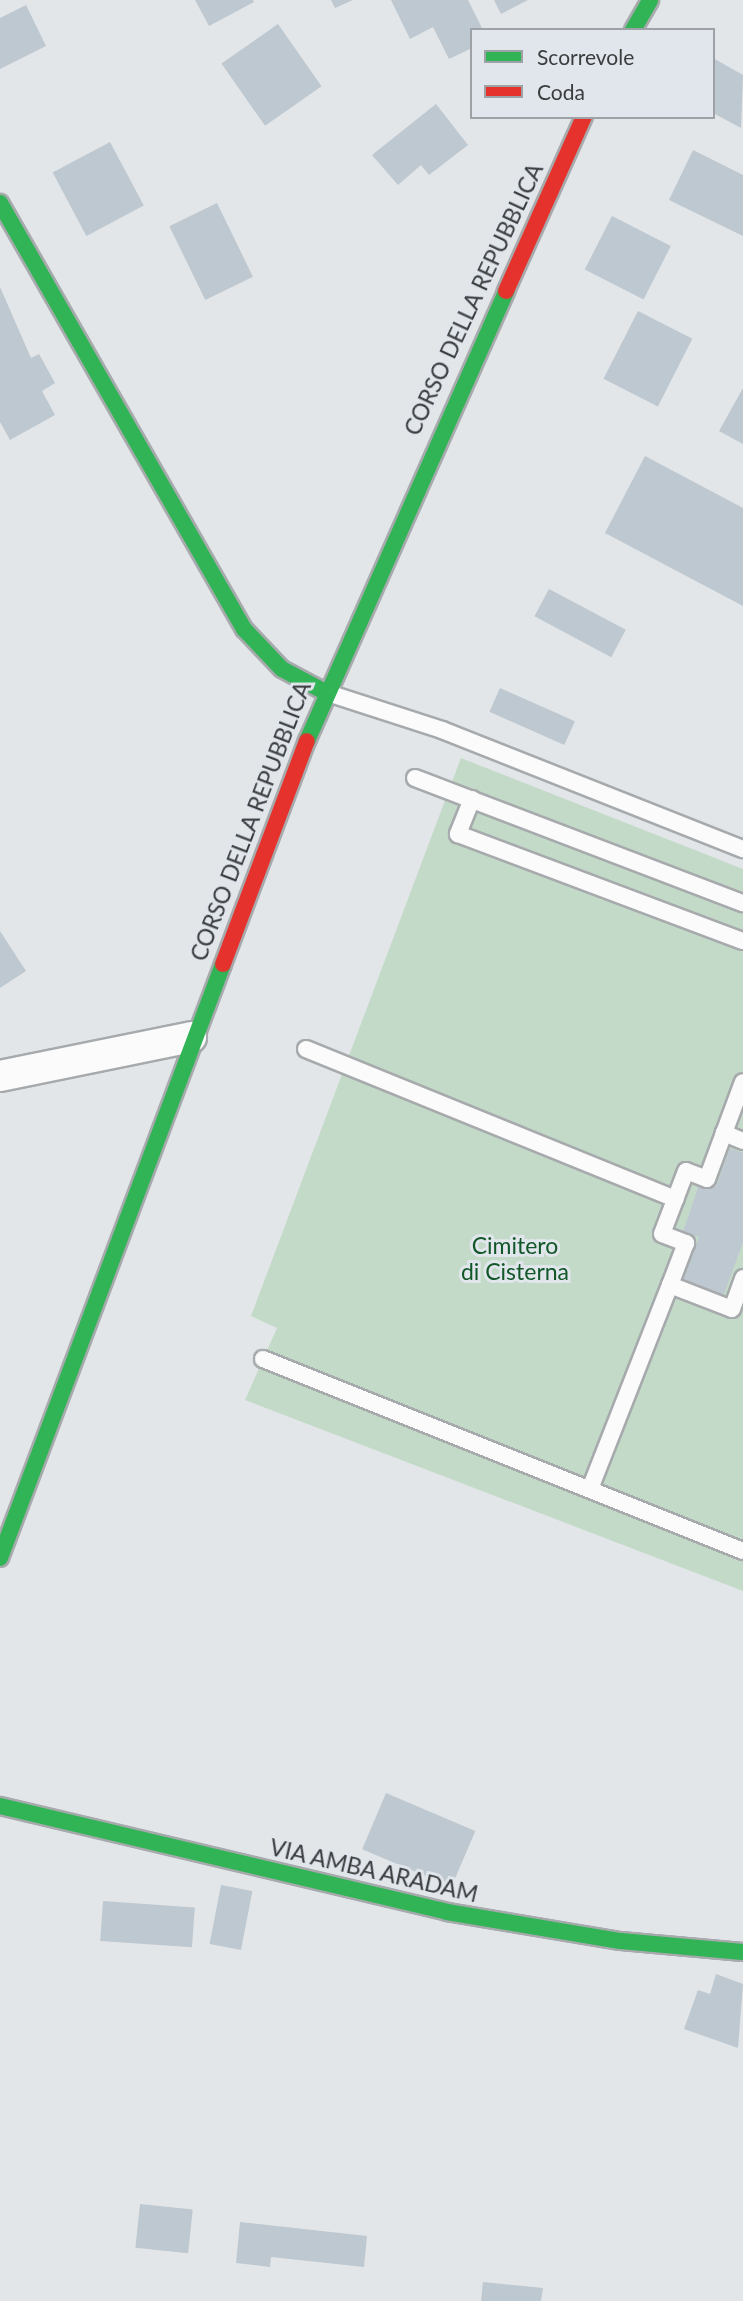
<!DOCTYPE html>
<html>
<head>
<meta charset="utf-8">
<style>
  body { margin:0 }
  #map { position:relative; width:743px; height:2301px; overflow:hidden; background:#e3e6e8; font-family:Lato,sans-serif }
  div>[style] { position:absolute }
  .green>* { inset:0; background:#c3dac9 }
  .building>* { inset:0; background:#bec8d0; transform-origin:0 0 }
  .roads { filter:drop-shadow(2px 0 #a7aaac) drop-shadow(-2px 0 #a7aaac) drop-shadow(0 2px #a7aaac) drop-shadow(0 -2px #a7aaac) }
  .lane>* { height:16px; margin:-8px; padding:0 8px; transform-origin:8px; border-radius:8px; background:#fbfbfc }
  .street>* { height:30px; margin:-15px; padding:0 15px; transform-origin:15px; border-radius:15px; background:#fbfbfc }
  .fast>* { height:16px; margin:-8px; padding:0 8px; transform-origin:8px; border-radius:8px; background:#30b455 }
  .jam>* { height:16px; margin:-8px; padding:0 8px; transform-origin:8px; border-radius:8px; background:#e5322d }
  span { translate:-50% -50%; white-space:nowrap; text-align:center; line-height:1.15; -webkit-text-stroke:6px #e0e6eb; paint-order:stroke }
  .street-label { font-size:23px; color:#3a3c3e }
  .park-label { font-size:23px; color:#125728 }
  .legend { position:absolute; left:470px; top:28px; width:245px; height:91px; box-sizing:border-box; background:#e0e6eb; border:2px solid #9ea2a6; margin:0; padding:9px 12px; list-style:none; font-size:21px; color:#3a3c3e }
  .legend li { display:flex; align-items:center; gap:14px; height:35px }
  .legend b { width:35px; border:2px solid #9ea2a6 }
</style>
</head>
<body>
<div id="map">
  <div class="green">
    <div style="clip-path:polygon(461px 758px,743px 869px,743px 1591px,245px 1400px,277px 1328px,251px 1316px)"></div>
  </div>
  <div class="building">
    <div style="clip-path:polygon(195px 0,253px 0,254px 2px,209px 26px)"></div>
    <div style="clip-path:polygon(331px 0,353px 0,335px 8px)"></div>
    <div style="clip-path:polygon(391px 0,468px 0,483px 30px,472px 30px,472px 48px,449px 59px,433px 27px,410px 39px)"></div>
    <div style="clip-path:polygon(494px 0,528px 0,501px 14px)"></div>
    <div style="clip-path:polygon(26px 5px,46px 46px,0 69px,0 18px)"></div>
    <div style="left:278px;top:24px;width:76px;height:69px;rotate:55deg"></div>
    <div style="clip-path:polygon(713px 58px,743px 75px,741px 128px,713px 113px)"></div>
    <div style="clip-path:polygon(436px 104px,468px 145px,429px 175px,421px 165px,398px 185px,372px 155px)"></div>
    <div style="left:110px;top:142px;width:72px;height:65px;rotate:62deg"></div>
    <div style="clip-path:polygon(693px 150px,743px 175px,743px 236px,669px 200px)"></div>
    <div style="left:217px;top:203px;width:82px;height:53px;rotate:64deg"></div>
    <div style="left:612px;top:216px;width:66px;height:60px;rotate:27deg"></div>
    <div style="clip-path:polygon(0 287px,31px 358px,39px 354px,55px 383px,42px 391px,55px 415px,10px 440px,0 422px)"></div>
    <div style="left:638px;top:311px;width:61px;height:76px;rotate:27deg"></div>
    <div style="clip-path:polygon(743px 388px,743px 444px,719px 431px)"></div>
    <div style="clip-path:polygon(645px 456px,743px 508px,743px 606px,605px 533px)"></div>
    <div style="left:549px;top:589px;width:87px;height:31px;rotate:28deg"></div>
    <div style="left:500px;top:688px;width:82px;height:26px;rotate:24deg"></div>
    <div style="clip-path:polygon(0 931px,26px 971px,0 988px)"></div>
    <div style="clip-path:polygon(730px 1148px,743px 1153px,743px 1242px,723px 1297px,683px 1282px,699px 1237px,683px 1232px,700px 1182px,716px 1187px)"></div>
    <div style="left:386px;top:1793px;width:97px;height:61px;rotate:23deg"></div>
    <div style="left:221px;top:1885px;width:32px;height:60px;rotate:11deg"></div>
    <div style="left:103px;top:1901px;width:92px;height:40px;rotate:4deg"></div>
    <div style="clip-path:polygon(716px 1974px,743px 1984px,738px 2048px,684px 2029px,698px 1990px,710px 1994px)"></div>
    <div style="left:140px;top:2204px;width:53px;height:44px;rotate:6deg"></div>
    <div style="clip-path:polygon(240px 2222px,367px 2236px,364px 2267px,271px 2257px,270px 2267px,236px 2263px)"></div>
    <div style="clip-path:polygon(483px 2282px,543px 2288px,541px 2301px,481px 2301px)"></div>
  </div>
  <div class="roads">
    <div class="lane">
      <div style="left:325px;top:692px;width:123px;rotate:18deg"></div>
      <div style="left:442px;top:730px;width:324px;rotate:21.6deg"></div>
      <div style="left:415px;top:778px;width:351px;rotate:20.9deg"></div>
      <div style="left:472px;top:799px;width:38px;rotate:112deg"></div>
      <div style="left:458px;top:834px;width:304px;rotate:20.6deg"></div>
      <div style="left:306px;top:1049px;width:399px;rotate:22.1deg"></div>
      <div style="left:724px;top:1133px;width:54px;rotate:-69.6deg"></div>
      <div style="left:743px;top:1141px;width:21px;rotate:-157deg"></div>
      <div style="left:724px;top:1133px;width:49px;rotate:110.3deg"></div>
      <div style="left:707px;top:1179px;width:22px;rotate:-159deg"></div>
      <div style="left:686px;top:1171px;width:67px;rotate:110.9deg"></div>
      <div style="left:662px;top:1234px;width:26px;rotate:21deg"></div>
      <div style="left:686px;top:1243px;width:45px;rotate:110.9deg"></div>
      <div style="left:670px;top:1285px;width:66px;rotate:21.2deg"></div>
      <div style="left:732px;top:1309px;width:33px;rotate:-70deg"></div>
      <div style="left:263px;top:1359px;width:517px;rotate:21.8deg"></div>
      <div style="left:590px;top:1489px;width:219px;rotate:-68.6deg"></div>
    </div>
    <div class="street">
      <div style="left:0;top:1076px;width:195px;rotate:-11.5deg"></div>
    </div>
    <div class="fast">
      <div style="left:633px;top:30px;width:34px;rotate:-60deg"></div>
      <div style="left:0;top:203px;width:491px;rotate:60.2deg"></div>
      <div style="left:244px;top:629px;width:55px;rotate:46.5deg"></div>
      <div style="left:282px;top:669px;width:49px;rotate:28.1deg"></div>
      <div style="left:307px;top:741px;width:492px;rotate:-66.1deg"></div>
      <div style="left:0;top:1558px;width:634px;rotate:-69.42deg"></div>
      <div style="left:0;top:1806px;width:459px;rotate:13.3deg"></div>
      <div style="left:447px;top:1912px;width:176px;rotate:9.5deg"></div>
      <div style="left:621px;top:1941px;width:122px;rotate:5.2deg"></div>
    </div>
    <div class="jam">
      <div style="left:506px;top:291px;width:191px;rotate:-65.9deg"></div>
      <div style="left:223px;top:964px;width:238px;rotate:-69.4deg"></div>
    </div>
  </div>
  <div class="street-label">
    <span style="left:473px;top:299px;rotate:-65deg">CORSO DELLA REPUBBLICA</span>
    <span style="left:250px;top:821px;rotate:-69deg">CORSO DELLA REPUBBLICA</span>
    <span style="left:374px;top:1870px;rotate:13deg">VIA AMBA ARADAM</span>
  </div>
  <div class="park-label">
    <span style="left:515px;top:1258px">Cimitero<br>di Cisterna</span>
  </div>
  <ul class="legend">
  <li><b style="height:9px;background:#30b455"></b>Scorrevole</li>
  <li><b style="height:9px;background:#e5322d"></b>Coda</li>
  </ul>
</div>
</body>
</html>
